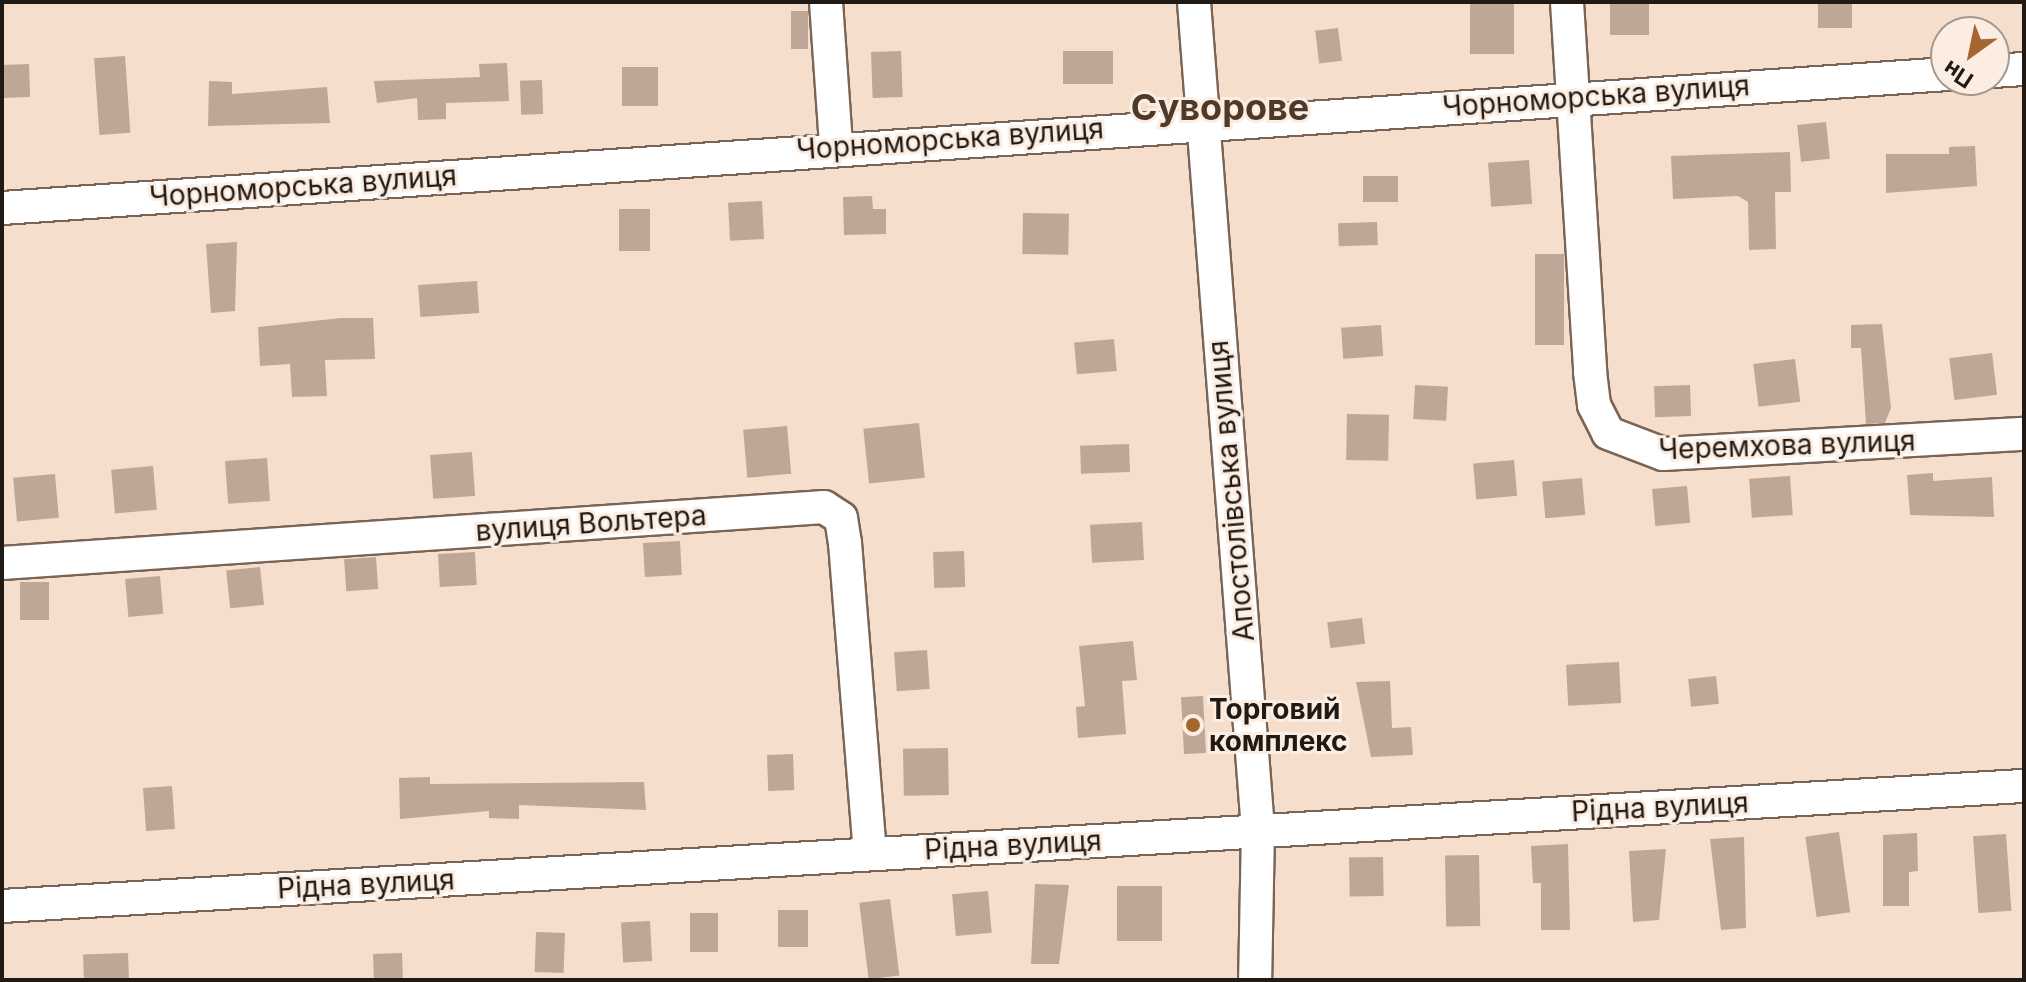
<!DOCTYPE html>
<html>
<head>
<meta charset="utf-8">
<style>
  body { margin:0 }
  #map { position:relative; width:2026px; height:982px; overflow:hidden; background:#f6decc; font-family:Inter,sans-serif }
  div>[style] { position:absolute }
  .building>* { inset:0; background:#bea796; transform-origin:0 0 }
  .roads { filter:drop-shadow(2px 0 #796455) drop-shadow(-2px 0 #796455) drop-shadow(0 2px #796455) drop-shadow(0 -2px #796455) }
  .minor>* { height:32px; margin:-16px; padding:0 16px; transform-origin:16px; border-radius:16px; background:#fff }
  .dots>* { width:22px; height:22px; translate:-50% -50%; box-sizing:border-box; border:4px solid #fcede2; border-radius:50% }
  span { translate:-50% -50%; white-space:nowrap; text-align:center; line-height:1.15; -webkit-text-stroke:6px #fcede2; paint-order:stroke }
  .street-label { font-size:28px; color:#211913 }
  .poi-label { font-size:28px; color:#211913; font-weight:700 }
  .left { translate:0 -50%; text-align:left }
  .district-label { font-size:36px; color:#4d3a2b; font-weight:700 }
  .frame { position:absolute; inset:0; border:4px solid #211913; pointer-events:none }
  .north { position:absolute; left:1930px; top:16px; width:80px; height:80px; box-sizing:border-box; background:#fcede2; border:2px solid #a4988f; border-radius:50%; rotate:213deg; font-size:22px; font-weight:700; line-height:32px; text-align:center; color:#211913 }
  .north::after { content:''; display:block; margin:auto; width:28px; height:36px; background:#a6662f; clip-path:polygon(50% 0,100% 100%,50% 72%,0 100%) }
</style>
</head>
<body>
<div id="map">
  <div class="building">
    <div style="left:1470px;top:2px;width:44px;height:52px"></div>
    <div style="left:1610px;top:2px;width:39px;height:33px"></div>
    <div style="left:1818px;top:2px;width:34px;height:26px"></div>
    <div style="left:791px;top:11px;width:17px;height:38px"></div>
    <div style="left:1338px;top:28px;width:33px;height:23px;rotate:83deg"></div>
    <div style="left:901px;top:51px;width:46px;height:30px;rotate:88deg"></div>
    <div style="left:1113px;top:51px;width:33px;height:50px;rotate:90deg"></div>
    <div style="left:125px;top:56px;width:77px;height:31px;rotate:86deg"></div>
    <div style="clip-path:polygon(507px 63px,509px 101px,446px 103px,446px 119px,418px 120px,417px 98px,377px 103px,374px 81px,480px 77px,479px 64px)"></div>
    <div style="left:29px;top:64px;width:33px;height:27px;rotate:88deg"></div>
    <div style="left:622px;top:67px;width:36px;height:39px"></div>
    <div style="left:542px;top:80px;width:34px;height:22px;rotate:88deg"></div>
    <div style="clip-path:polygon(209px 81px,232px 82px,232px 94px,327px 87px,330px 123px,208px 126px)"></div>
    <div style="left:1826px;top:122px;width:37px;height:29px;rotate:84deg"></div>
    <div style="clip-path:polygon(1975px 146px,1977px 186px,1886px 193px,1886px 154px,1949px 154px,1949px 147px)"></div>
    <div style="clip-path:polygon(1790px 152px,1791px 192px,1775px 192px,1776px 249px,1749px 250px,1748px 202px,1738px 196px,1673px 199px,1671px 156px)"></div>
    <div style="left:1529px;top:160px;width:44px;height:41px;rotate:86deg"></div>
    <div style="left:1398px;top:176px;width:26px;height:35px;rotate:90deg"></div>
    <div style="clip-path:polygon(872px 196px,873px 209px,886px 209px,886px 234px,844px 235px,843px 197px)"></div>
    <div style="left:762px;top:201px;width:38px;height:34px;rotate:87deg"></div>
    <div style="left:619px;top:209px;width:31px;height:42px"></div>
    <div style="left:1023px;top:213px;width:46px;height:41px;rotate:1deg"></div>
    <div style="left:1377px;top:222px;width:23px;height:39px;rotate:88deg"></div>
    <div style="clip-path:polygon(237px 242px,235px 311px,211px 313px,206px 244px)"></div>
    <div style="left:1535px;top:254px;width:29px;height:91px"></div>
    <div style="left:477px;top:281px;width:32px;height:59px;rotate:86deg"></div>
    <div style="clip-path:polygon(341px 318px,373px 318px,375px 359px,325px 360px,327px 396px,292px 397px,290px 364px,260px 366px,258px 327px)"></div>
    <div style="clip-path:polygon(1882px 324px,1891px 408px,1885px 423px,1866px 424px,1861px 348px,1851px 348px,1851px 325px)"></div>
    <div style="left:1381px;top:325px;width:31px;height:40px;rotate:86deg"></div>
    <div style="left:1114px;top:339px;width:32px;height:40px;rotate:85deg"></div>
    <div style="left:1992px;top:353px;width:42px;height:43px;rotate:83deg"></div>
    <div style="left:1795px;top:359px;width:43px;height:42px;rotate:83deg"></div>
    <div style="left:1415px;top:385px;width:33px;height:34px;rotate:3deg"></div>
    <div style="left:1690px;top:385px;width:31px;height:36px;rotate:88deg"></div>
    <div style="left:1347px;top:414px;width:42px;height:46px;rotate:1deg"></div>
    <div style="left:919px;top:423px;width:55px;height:56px;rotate:84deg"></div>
    <div style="left:787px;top:426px;width:48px;height:44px;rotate:85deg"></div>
    <div style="left:1129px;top:444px;width:28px;height:49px;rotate:88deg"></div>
    <div style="left:472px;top:452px;width:44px;height:42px;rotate:86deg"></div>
    <div style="left:267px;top:458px;width:43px;height:42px;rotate:86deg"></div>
    <div style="left:1514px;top:460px;width:36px;height:41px;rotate:85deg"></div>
    <div style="left:153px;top:466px;width:44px;height:42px;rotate:85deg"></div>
    <div style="clip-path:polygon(1933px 473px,1933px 481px,1992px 477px,1994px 517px,1910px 515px,1907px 475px)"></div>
    <div style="left:55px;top:474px;width:44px;height:42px;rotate:85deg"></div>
    <div style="left:1790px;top:476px;width:39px;height:41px;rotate:86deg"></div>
    <div style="left:1582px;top:478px;width:37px;height:40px;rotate:85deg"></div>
    <div style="left:1687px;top:486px;width:37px;height:35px;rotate:85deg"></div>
    <div style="left:1142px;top:522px;width:38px;height:52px;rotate:87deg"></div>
    <div style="left:680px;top:541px;width:34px;height:37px;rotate:87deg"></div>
    <div style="left:964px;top:551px;width:36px;height:31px;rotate:88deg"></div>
    <div style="left:475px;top:552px;width:33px;height:37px;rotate:87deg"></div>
    <div style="left:376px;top:557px;width:32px;height:32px;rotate:86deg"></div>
    <div style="left:260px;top:567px;width:38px;height:34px;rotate:84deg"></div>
    <div style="left:160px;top:576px;width:38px;height:35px;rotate:85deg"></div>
    <div style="left:20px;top:582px;width:29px;height:38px"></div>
    <div style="left:1362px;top:618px;width:26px;height:35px;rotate:83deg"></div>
    <div style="clip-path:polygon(1133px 641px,1137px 680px,1122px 681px,1126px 734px,1078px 738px,1076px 707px,1085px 706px,1079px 646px)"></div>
    <div style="left:927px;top:650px;width:39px;height:33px;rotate:86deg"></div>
    <div style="left:1619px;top:662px;width:41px;height:53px;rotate:87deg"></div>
    <div style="left:1716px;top:676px;width:28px;height:28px;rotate:84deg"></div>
    <div style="clip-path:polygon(1390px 681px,1392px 728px,1411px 727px,1413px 755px,1371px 757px,1356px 682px)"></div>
    <div style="left:1203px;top:696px;width:57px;height:22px;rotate:87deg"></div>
    <div style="left:948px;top:748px;width:47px;height:45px;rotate:89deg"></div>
    <div style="left:793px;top:754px;width:36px;height:26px;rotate:88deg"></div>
    <div style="clip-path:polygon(430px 777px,430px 784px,644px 782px,646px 810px,519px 805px,519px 819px,489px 818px,489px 811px,400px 819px,399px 778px)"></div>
    <div style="left:172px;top:786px;width:43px;height:29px;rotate:86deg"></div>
    <div style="left:1839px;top:832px;width:81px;height:34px;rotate:82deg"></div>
    <div style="clip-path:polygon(1917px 833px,1918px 871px,1909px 872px,1909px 906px,1883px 906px,1883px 835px)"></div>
    <div style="left:2006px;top:834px;width:77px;height:33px;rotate:86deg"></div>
    <div style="clip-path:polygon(1744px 837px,1746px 928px,1721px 930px,1710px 839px)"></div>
    <div style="clip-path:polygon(1568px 844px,1570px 930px,1541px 930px,1541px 883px,1533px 883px,1531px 846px)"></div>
    <div style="clip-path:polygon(1666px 849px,1659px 920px,1633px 922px,1629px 851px)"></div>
    <div style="left:1479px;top:855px;width:71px;height:34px;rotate:89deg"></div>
    <div style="left:1383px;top:857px;width:39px;height:34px;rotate:89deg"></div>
    <div style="clip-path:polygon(1035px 884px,1069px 885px,1059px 964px,1031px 964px)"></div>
    <div style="left:1117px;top:886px;width:45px;height:55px"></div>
    <div style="left:988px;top:891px;width:42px;height:36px;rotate:85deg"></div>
    <div style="left:890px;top:899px;width:77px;height:31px;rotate:83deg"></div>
    <div style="left:778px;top:910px;width:30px;height:37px"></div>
    <div style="left:690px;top:913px;width:28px;height:39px"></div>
    <div style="left:650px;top:921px;width:40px;height:29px;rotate:87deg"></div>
    <div style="left:536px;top:932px;width:29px;height:40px;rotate:2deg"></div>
    <div style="left:128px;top:953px;width:27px;height:45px;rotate:88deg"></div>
    <div style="left:402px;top:953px;width:27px;height:29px;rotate:88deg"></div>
  </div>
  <div class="roads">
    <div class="minor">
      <div style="left:826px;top:2px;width:144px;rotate:86deg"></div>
      <div style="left:1194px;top:2px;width:830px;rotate:85.58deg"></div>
      <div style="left:1258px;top:830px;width:150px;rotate:91.1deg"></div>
      <div style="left:1567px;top:2px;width:371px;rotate:86.4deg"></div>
      <div style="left:1590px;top:372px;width:33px;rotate:83deg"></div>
      <div style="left:1594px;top:405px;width:31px;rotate:63deg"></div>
      <div style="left:1608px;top:433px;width:59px;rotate:20.9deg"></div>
      <div style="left:1663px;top:454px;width:362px;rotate:-3.2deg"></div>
      <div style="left:1994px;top:71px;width:30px;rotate:-4deg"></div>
      <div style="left:2px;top:208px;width:1949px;rotate:-3.94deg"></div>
      <div style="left:2px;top:563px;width:824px;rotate:-3.9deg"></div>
      <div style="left:824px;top:507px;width:20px;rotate:33deg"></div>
      <div style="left:841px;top:518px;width:25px;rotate:81deg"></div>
      <div style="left:845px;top:543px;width:311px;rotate:85.4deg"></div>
      <div style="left:2px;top:906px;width:2026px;rotate:-3.4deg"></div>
    </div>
  </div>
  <div class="dots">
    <div style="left:1193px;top:725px;background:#a6662f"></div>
  </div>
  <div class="street-label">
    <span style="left:1596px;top:96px;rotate:-4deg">Чорноморська вулиця</span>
    <span style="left:950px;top:139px;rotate:-4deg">Чорноморська вулиця</span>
    <span style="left:303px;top:186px;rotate:-4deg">Чорноморська вулиця</span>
    <span style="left:1787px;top:445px;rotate:-2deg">Черемхова вулиця</span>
    <span style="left:1231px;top:491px;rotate:-95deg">Апостолівська вулиця</span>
    <span style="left:591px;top:523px;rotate:-4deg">вулиця Вольтера</span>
    <span style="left:1660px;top:807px;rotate:-3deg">Рідна вулиця</span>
    <span style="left:1013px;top:845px;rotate:-3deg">Рідна вулиця</span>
    <span style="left:366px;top:884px;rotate:-3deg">Рідна вулиця</span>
  </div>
  <div class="poi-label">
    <span class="left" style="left:1209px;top:725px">Торговий<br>комплекс</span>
  </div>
  <div class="district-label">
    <span style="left:1220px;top:108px">Суворове</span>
  </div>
  <div class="frame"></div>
  <div class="north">Пн</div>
</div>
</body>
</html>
